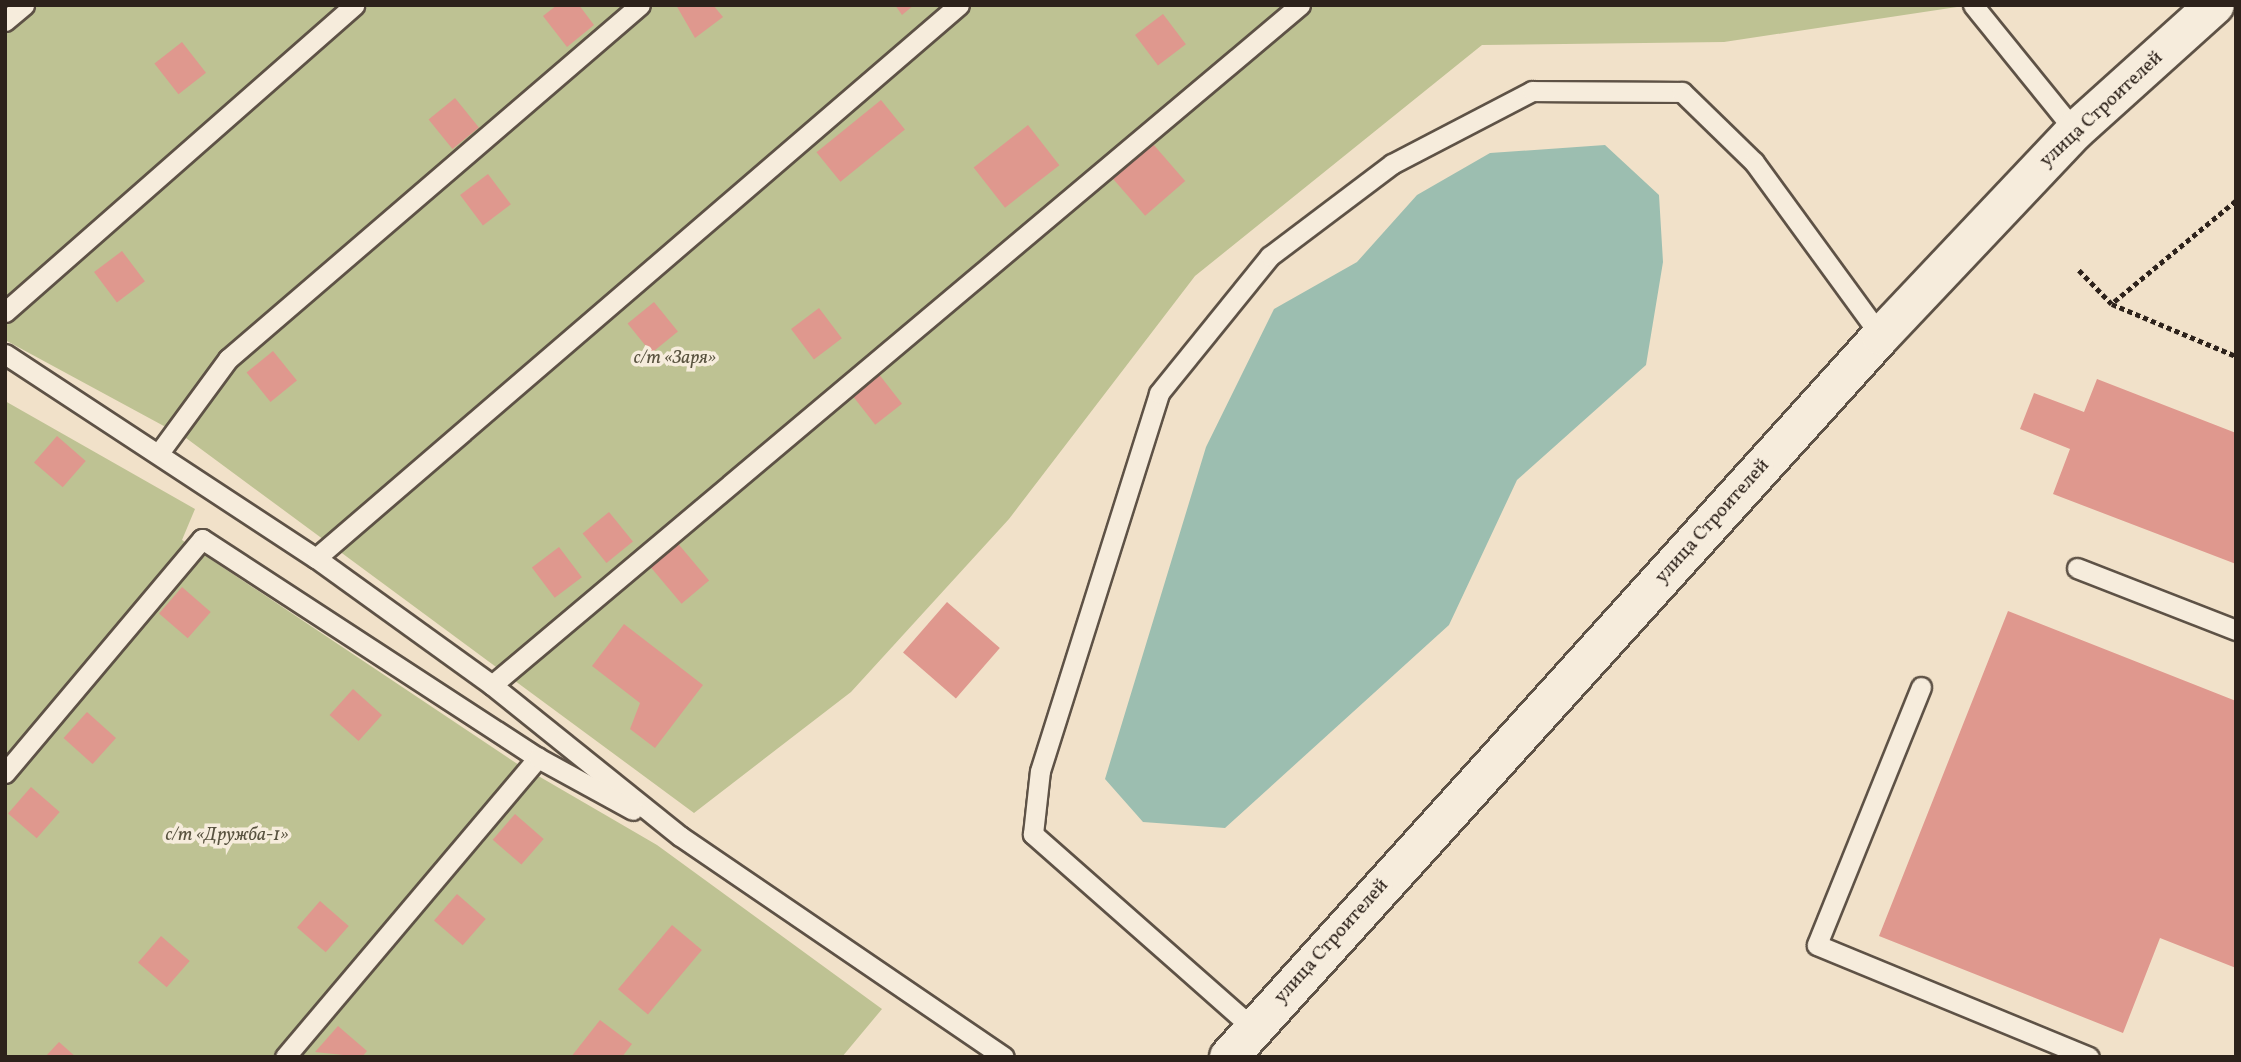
<!DOCTYPE html>
<html>
<head>
<meta charset="utf-8">
<style>
  body { margin:0 }
  #map { position:relative; width:2241px; height:1062px; overflow:hidden; background:#f1e1c9; font-family:Vollkorn,serif }
  div>[style] { position:absolute }
  .green>* { inset:0; background:#bec293 }
  .water>* { inset:0; background:#9cbeb0 }
  .building>* { inset:0; background:#df988e; transform-origin:0 0 }
  .path>* { height:4.5px; margin-top:-2.25px; transform-origin:0; background:repeating-linear-gradient(90deg,#2d221b 0 5px,transparent 0 8.5px) }
  .roads { filter:drop-shadow(2px 0 #5e5246) drop-shadow(-2px 0 #5e5246) drop-shadow(0 2px #5e5246) drop-shadow(0 -2px #5e5246) }
  .lane>* { height:19px; margin:-9.5px; padding:0 9.5px; transform-origin:9.5px; border-radius:9.5px; background:#f6ecdc }
  .secondary>* { height:38px; margin:-19px; padding:0 19px; transform-origin:19px; border-radius:19px; background:#f6ecdc }
  span { translate:-50% -50%; white-space:nowrap; text-align:center; line-height:1.15; -webkit-text-stroke:7px #f6ecdc; paint-order:stroke }
  .street-label { font-size:19px; color:#2d221b }
  .park-label { font-size:19px; color:#58523f; font-style:italic }
  .frame { position:absolute; inset:0; border:7px solid #2d221b; pointer-events:none }
</style>
</head>
<body>
<div id="map">
  <div class="green">
    <div style="clip-path:polygon(5px 5px,1956px 5px,1957px 7px,1724px 42px,1482px 45px,1195px 276px,1009px 519px,851px 692px,694px 813px,186px 438px,5px 340px)"></div>
    <div style="clip-path:polygon(5px 401px,195px 509px,182px 540px,516px 763px,657px 845px,882px 1009px,842px 1057px,5px 1057px)"></div>
  </div>
  <div class="water">
    <div style="clip-path:polygon(1605px 145px,1659px 195px,1663px 262px,1646px 365px,1517px 480px,1449px 625px,1225px 828px,1143px 822px,1105px 779px,1206px 447px,1274px 309px,1357px 262px,1417px 195px,1490px 153px)"></div>
  </div>
  <div class="building">
    <div style="clip-path:polygon(557px 5px,579px 5px,594px 25px,567px 47px,543px 16px)"></div>
    <div style="clip-path:polygon(676px 5px,713px 5px,723px 17px,695px 38px)"></div>
    <div style="clip-path:polygon(895px 5px,914px 5px,902px 15px)"></div>
    <div style="left:1163px;top:14px;width:38px;height:35px;rotate:53deg"></div>
    <div style="left:182px;top:42px;width:39px;height:35px;rotate:52deg"></div>
    <div style="left:455px;top:98px;width:38px;height:34px;rotate:51deg"></div>
    <div style="left:881px;top:100px;width:38px;height:83px;rotate:51deg"></div>
    <div style="left:1028px;top:125px;width:51px;height:69px;rotate:52deg"></div>
    <div style="left:1153px;top:144px;width:49px;height:53px;rotate:49deg"></div>
    <div style="left:488px;top:174px;width:38px;height:35px;rotate:53deg"></div>
    <div style="left:122px;top:251px;width:38px;height:35px;rotate:53deg"></div>
    <div style="left:654px;top:302px;width:38px;height:34px;rotate:51deg"></div>
    <div style="left:819px;top:308px;width:38px;height:35px;rotate:53deg"></div>
    <div style="left:273px;top:351px;width:38px;height:34px;rotate:51deg"></div>
    <div style="left:878px;top:373px;width:39px;height:34px;rotate:52deg"></div>
    <div style="clip-path:polygon(2097px 379px,2236px 433px,2236px 564px,2053px 494px,2070px 449px,2020px 429px,2034px 393px,2084px 412px)"></div>
    <div style="left:57px;top:436px;width:38px;height:35px;rotate:41deg"></div>
    <div style="left:609px;top:512px;width:38px;height:34px;rotate:51deg"></div>
    <div style="left:675px;top:540px;width:53px;height:36px;rotate:50deg"></div>
    <div style="left:559px;top:547px;width:38px;height:34px;rotate:53deg"></div>
    <div style="left:182px;top:587px;width:38px;height:35px;rotate:41deg"></div>
    <div style="left:947px;top:602px;width:70px;height:67px;rotate:41deg"></div>
    <div style="clip-path:polygon(2008px 611px,2236px 701px,2236px 968px,2160px 938px,2123px 1033px,1879px 936px)"></div>
    <div style="clip-path:polygon(624px 624px,703px 685px,655px 748px,630px 729px,640px 703px,592px 666px)"></div>
    <div style="left:353px;top:689px;width:39px;height:35px;rotate:42deg"></div>
    <div style="left:87px;top:712px;width:39px;height:35px;rotate:42deg"></div>
    <div style="left:31px;top:787px;width:38px;height:35px;rotate:41deg"></div>
    <div style="left:515px;top:814px;width:38px;height:34px;rotate:41deg"></div>
    <div style="left:457px;top:894px;width:38px;height:35px;rotate:41deg"></div>
    <div style="left:320px;top:901px;width:38px;height:35px;rotate:41deg"></div>
    <div style="left:672px;top:925px;width:39px;height:84px;rotate:40deg"></div>
    <div style="left:161px;top:936px;width:38px;height:35px;rotate:41deg"></div>
    <div style="clip-path:polygon(600px 1020px,632px 1044px,622px 1057px,571px 1057px)"></div>
    <div style="clip-path:polygon(338px 1026px,367px 1051px,362px 1057px,315px 1052px)"></div>
    <div style="clip-path:polygon(59px 1042px,76px 1057px,45px 1057px)"></div>
  </div>
  <div class="path">
    <div style="left:2236px;top:201px;width:161px;rotate:140.3deg"></div>
    <div style="left:2112px;top:304px;width:134px;rotate:22.8deg"></div>
    <div style="left:2079px;top:270px;width:47px;rotate:45.9deg"></div>
  </div>
  <div class="roads">
    <div class="lane">
      <div style="left:1973px;top:5px;width:162px;rotate:51deg"></div>
      <div style="left:5px;top:21px;width:25px;rotate:-40deg"></div>
      <div style="left:5px;top:312px;width:465px;rotate:-41.3deg"></div>
      <div style="left:5px;top:354px;width:372px;rotate:33.3deg"></div>
      <div style="left:316px;top:558px;width:217px;rotate:35.8deg"></div>
      <div style="left:492px;top:685px;width:241px;rotate:38.8deg"></div>
      <div style="left:680px;top:836px;width:392px;rotate:34.3deg"></div>
      <div style="left:159px;top:453px;width:117px;rotate:-53.7deg"></div>
      <div style="left:228px;top:359px;width:543px;rotate:-40.67deg"></div>
      <div style="left:316px;top:558px;width:848px;rotate:-40.7deg"></div>
      <div style="left:2077px;top:568px;width:171px;rotate:21.3deg"></div>
      <div style="left:492px;top:685px;width:1056px;rotate:-40.08deg"></div>
      <div style="left:1921px;top:687px;width:278px;rotate:112deg"></div>
      <div style="left:1817px;top:945px;width:294px;rotate:22.4deg"></div>
      <div style="left:5px;top:773px;width:306px;rotate:-49.9deg"></div>
      <div style="left:202px;top:539px;width:401px;rotate:33.1deg"></div>
      <div style="left:1254px;top:1029px;width:295px;rotate:-138.6deg"></div>
      <div style="left:1033px;top:834px;width:63px;rotate:-83.7deg"></div>
      <div style="left:1040px;top:771px;width:396px;rotate:-72.5deg"></div>
      <div style="left:1159px;top:393px;width:176px;rotate:-51deg"></div>
      <div style="left:1270px;top:256px;width:153px;rotate:-37deg"></div>
      <div style="left:1392px;top:164px;width:158px;rotate:-27.5deg"></div>
      <div style="left:1532px;top:91px;width:150px;rotate:0.4deg"></div>
      <div style="left:1682px;top:92px;width:100px;rotate:44.2deg"></div>
      <div style="left:1754px;top:162px;width:215px;rotate:53.9deg"></div>
      <div style="left:285px;top:1057px;width:392px;rotate:-49.8deg"></div>
      <div style="left:538px;top:758px;width:108px;rotate:28.7deg"></div>
    </div>
    <div class="secondary">
      <div style="left:1229px;top:1057px;width:972px;rotate:-47.88deg"></div>
      <div style="left:1881px;top:336px;width:282px;rotate:-46.6deg"></div>
      <div style="left:2075px;top:131px;width:188px;rotate:-42deg"></div>
    </div>
  </div>
  <div class="street-label">
    <span style="left:2102px;top:110px;rotate:-43deg">улица Строителей</span>
    <span style="left:1713px;top:522px;rotate:-48deg">улица Строителей</span>
    <span style="left:1332px;top:942px;rotate:-48deg">улица Строителей</span>
  </div>
  <div class="park-label">
    <span style="left:675px;top:359px">с/т «Заря»</span>
    <span style="left:227px;top:836px">с/т «Дружба-1»</span>
  </div>
  <div class="frame"></div>
</div>
</body>
</html>
